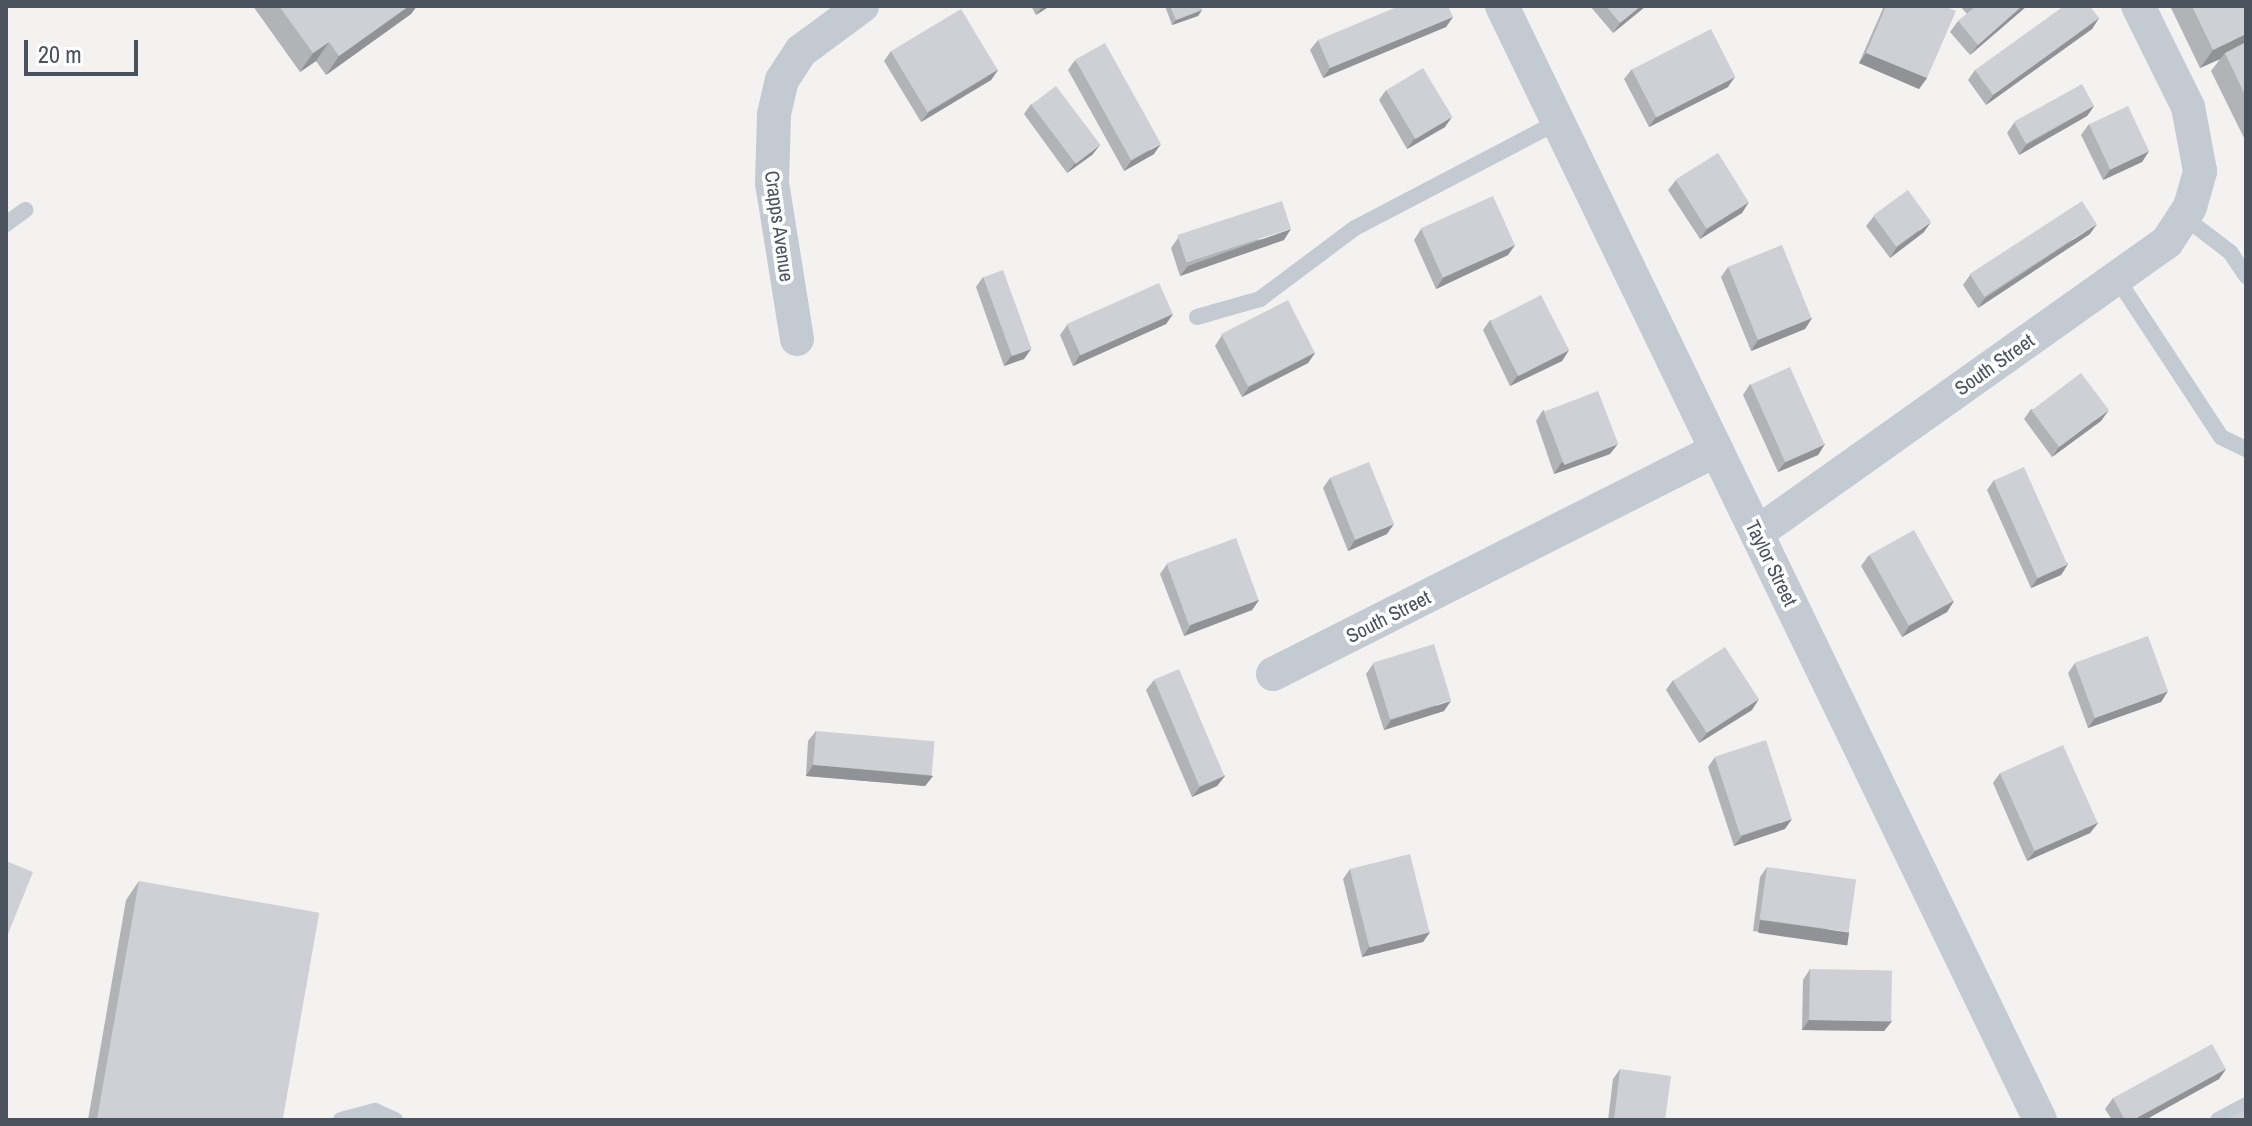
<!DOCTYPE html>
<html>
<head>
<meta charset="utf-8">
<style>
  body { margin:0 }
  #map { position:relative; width:2252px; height:1126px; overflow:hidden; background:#f3f2f1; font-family:"Archivo Narrow",sans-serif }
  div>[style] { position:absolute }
  .service>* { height:16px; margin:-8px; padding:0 8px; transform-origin:8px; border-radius:8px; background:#c3cad2 }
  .minor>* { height:34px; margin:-17px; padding:0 17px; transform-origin:17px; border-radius:17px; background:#c3cad2 }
  .wall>* { inset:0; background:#b2b3b7 }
  .shaded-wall>* { inset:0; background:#919295; transform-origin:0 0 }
  .building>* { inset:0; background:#cfd0d5; transform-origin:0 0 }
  span { translate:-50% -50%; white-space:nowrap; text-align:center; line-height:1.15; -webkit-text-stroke:7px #fff; paint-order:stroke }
  .street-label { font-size:20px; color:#4a525e }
  .frame { position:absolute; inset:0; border:8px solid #4a525e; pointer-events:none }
  .scale { position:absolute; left:24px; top:40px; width:114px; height:36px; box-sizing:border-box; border:4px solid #4a525e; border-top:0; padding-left:10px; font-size:24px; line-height:28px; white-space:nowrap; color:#4a525e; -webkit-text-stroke:6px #fff; paint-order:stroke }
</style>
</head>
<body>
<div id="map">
  <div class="service">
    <div style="left:2184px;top:217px;width:58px;rotate:37.3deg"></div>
    <div style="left:2230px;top:252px;width:29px;rotate:56deg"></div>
    <div style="left:6px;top:224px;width:24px;rotate:-36deg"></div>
    <div style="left:2118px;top:280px;width:188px;rotate:56.7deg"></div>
    <div style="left:2221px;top:437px;width:28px;rotate:26deg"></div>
    <div style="left:1197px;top:317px;width:66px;rotate:-15.9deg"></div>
    <div style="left:1260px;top:299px;width:119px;rotate:-36.8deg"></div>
    <div style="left:1355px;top:228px;width:229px;rotate:-27.6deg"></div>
    <div style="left:341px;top:1120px;width:35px;rotate:-15deg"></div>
    <div style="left:375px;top:1111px;width:22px;rotate:24deg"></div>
    <div style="left:2218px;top:1120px;width:32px;rotate:-28deg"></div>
  </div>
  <div class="minor">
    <div style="left:1502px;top:6px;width:1237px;rotate:64.22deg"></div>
    <div style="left:797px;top:339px;width:158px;rotate:-99.1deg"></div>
    <div style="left:772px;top:183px;width:69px;rotate:-88.3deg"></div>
    <div style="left:774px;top:114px;width:35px;rotate:-77deg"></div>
    <div style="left:782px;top:80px;width:35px;rotate:-57deg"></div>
    <div style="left:801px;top:51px;width:76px;rotate:-36.4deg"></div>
    <div style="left:1757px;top:533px;width:503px;rotate:-35.37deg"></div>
    <div style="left:2167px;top:242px;width:42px;rotate:-56.7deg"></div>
    <div style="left:2190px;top:207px;width:37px;rotate:-74deg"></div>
    <div style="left:2200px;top:171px;width:65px;rotate:-100.6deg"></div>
    <div style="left:2188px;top:107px;width:113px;rotate:-116.3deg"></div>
    <div style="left:1273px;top:674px;width:497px;rotate:-26.8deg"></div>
  </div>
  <div class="wall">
    <div style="clip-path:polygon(253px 6px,417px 6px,411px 14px,326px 75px,316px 61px,300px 72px)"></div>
    <div style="clip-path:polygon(1031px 6px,1050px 6px,1036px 15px)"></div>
    <div style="clip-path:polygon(1165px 6px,1200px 6px,1202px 10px,1198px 16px,1172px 25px)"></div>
    <div style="clip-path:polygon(1590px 6px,1646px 6px,1613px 33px)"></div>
    <div style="clip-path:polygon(1884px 6px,1944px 6px,1927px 78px,1919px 89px,1859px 63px)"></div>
    <div style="clip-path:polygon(1960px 6px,2027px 6px,1970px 55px,1950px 32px,1958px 21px,1967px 14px)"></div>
    <div style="clip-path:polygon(2170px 6px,2246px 6px,2246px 142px,2211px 71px,2220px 59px,2200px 68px)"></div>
    <div style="clip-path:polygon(1453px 17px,1446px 27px,1323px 78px,1310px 50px,1318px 40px)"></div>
    <div style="clip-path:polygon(2099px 18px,2092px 29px,1986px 105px,1968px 80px,1975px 70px)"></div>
    <div style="clip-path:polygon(891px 51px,998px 70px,991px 80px,921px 122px,884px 61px)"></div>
    <div style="clip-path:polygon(1075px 60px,1154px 154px,1124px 171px,1068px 70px)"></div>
    <div style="clip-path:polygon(1632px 69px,1728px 87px,1649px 127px,1624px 79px)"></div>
    <div style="clip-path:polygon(1386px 90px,1445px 127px,1407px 149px,1379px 100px)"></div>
    <div style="clip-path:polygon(1031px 104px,1100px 145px,1092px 155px,1067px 173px,1024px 114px)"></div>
    <div style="clip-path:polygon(2094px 106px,2087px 116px,2019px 155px,2007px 133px,2014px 123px)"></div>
    <div style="clip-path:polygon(2089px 124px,2149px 151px,2142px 162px,2103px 180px,2081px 135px)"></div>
    <div style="clip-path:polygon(1676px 180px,1742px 213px,1700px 239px,1668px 190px)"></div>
    <div style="clip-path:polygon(1874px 216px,1924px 232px,1890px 258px,1866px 226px)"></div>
    <div style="clip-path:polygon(1421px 229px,1515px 245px,1508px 255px,1436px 289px,1414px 240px)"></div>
    <div style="clip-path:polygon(2090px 234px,1978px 308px,1963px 285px,1970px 275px)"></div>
    <div style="clip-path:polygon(1178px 238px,1284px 240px,1180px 276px,1171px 248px)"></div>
    <div style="clip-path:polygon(1728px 267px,1812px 318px,1805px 329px,1751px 351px,1721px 277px)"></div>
    <div style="clip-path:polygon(983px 277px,1031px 349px,1024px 359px,1004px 366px,976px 287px)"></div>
    <div style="clip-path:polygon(1173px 314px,1166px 324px,1073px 366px,1060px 335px,1067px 325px)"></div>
    <div style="clip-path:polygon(1490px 320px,1569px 350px,1562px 361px,1510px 386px,1483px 330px)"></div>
    <div style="clip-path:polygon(1222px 335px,1315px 353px,1308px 363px,1242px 397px,1215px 346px)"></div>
    <div style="clip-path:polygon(1750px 384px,1825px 444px,1818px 455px,1778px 472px,1743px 395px)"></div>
    <div style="clip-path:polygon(2031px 409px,2101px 421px,2052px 457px,2024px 419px)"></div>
    <div style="clip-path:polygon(1543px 410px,1610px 454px,1554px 474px,1536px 421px)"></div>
    <div style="clip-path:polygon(1330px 478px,1387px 534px,1348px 551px,1323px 488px)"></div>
    <div style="clip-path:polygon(1994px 480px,2068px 564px,2061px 575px,2031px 588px,1987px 490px)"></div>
    <div style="clip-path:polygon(1869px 555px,1954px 601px,1947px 612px,1902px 637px,1861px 566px)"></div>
    <div style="clip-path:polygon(1167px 564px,1259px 600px,1252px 610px,1184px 636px,1160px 574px)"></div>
    <div style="clip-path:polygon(2075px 663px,2168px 691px,2161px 702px,2088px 728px,2068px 673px)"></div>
    <div style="clip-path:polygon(1373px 664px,1444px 711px,1384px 730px,1366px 674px)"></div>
    <div style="clip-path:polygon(1154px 680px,1225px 776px,1217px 786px,1192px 797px,1146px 690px)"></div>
    <div style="clip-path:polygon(1673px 680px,1752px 710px,1699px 743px,1666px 690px)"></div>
    <div style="clip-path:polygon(816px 731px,933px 776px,925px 786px,806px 776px,808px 741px)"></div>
    <div style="clip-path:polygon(1715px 757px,1785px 829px,1734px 846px,1708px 767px)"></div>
    <div style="clip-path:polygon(2000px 773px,2098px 823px,2090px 833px,2027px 861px,1993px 783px)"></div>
    <div style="clip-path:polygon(1767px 867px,1841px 943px,1753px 931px,1760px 877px)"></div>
    <div style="clip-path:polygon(1350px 869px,1430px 932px,1423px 942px,1362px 957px,1343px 879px)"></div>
    <div style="clip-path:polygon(139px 881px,282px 1120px,88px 1120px,126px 900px)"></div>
    <div style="clip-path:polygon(1810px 969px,1892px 1021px,1884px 1031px,1802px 1030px,1803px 980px)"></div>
    <div style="clip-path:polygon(1620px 1069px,1665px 1120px,1608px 1120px,1613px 1079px)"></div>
    <div style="clip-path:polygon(2226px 1069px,2219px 1079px,2145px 1120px,2112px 1120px,2105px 1109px,2113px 1098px)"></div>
  </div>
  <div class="shaded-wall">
    <div style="clip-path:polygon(409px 6px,417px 6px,411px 14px,326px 75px,339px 56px)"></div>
    <div style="clip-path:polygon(1043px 6px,1050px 6px,1036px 15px)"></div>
    <div style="clip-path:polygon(1641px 6px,1646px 6px,1613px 33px,1620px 23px)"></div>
    <div style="clip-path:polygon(2022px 6px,2027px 6px,1970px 55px,1978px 45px)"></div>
    <div style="clip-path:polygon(1202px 10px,1198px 16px,1172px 25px,1176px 20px)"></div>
    <div style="clip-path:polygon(1453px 17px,1446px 27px,1323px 78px,1330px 68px)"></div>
    <div style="clip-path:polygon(2099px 18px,2092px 29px,1986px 105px,1993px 95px)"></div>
    <div style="clip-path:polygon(2246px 34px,2246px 46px,2225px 53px,2220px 59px,2200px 68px,2213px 50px)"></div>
    <div style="clip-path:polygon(329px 42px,316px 61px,300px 72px,313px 53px)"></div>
    <div style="clip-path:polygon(1866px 53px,1927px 78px,1919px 89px,1859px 63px)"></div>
    <div style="clip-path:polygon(998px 70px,991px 80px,921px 122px,929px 112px)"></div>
    <div style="clip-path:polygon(1735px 77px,1728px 87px,1649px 127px,1656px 117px)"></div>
    <div style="clip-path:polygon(2094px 106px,2087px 116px,2019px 155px,2026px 145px)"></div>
    <div style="clip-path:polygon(1452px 117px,1445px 127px,1407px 149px,1414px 139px)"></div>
    <div style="clip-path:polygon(1161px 144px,1154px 154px,1124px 171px,1131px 161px)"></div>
    <div style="clip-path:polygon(1100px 145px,1092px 155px,1067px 173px,1075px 163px)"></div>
    <div style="clip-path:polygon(2149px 151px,2142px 162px,2103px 180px,2110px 170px)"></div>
    <div style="clip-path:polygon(1749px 202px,1742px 213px,1700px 239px,1707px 229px)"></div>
    <div style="clip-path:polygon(1931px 222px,1924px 232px,1890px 258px,1897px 247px)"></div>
    <div style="clip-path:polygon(2097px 224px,2090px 234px,1978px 308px,1985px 298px)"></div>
    <div style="clip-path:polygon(1291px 229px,1284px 240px,1180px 276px,1188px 266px)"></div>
    <div style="clip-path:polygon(1515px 245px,1508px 255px,1436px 289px,1443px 278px)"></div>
    <div style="clip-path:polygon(1173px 314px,1166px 324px,1073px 366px,1080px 355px)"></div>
    <div style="clip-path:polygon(1812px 318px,1805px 329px,1751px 351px,1758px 340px)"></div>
    <div style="clip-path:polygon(1031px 349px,1024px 359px,1004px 366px,1011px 356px)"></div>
    <div style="clip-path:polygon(1569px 350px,1562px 361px,1510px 386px,1518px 375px)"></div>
    <div style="clip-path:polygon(1315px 353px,1308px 363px,1242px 397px,1249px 387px)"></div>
    <div style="clip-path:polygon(2109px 410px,2101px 421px,2052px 457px,2059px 447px)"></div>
    <div style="clip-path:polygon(1618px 444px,1610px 454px,1554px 474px,1561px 463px)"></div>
    <div style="clip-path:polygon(1825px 444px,1818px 455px,1778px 472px,1785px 462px)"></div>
    <div style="clip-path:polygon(1394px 524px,1387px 534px,1348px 551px,1355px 540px)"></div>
    <div style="clip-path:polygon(2068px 564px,2061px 575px,2031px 588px,2038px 578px)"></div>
    <div style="clip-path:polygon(1259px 600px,1252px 610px,1184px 636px,1191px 625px)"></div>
    <div style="clip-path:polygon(1954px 601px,1947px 612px,1902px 637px,1909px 626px)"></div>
    <div style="clip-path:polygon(2168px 691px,2161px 702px,2088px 728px,2095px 718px)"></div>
    <div style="clip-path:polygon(1759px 699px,1752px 710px,1699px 743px,1707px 733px)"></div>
    <div style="clip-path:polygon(1451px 701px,1444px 711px,1384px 730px,1391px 720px)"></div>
    <div style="clip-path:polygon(813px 765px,933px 776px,925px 786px,806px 776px)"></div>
    <div style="clip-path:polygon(1225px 776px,1217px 786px,1192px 797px,1200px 787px)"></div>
    <div style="clip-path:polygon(1792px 819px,1785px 829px,1734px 846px,1742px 836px)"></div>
    <div style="clip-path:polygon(2098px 823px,2090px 833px,2027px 861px,2035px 851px)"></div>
    <div style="left:1760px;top:920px;width:90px;height:13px;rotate:8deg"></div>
    <div style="clip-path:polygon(1430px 932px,1423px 942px,1362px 957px,1369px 947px)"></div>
    <div style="clip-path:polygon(1809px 1020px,1892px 1021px,1884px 1031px,1802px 1030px)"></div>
    <div style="clip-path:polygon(2226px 1069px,2219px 1079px,2145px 1120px,2133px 1120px)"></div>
  </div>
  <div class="building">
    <div style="clip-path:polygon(279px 6px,409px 6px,339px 56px,329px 42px,313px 53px)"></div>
    <div style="clip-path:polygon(1170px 6px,1200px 6px,1202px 10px,1176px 20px)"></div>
    <div style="clip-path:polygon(1399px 6px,1448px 6px,1453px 17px,1330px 68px,1318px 40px)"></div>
    <div style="clip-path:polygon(1606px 6px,1641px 6px,1620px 23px)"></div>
    <div style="clip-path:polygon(1886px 6px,1944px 6px,1956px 11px,1927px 78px,1866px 53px)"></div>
    <div style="clip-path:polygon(1976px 6px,2022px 6px,1978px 45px,1958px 21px)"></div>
    <div style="clip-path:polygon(2064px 6px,2090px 6px,2099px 18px,1993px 95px,1975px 70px)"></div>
    <div style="clip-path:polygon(2192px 6px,2246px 6px,2246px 34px,2213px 50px)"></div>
    <div style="left:961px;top:9px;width:71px;height:82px;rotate:59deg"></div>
    <div style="left:1711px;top:29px;width:54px;height:89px;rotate:63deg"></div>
    <div style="clip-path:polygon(2246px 42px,2246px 97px,2225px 53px)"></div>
    <div style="left:1105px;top:43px;width:115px;height:34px;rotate:61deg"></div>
    <div style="left:1423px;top:68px;width:57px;height:43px;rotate:59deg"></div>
    <div style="left:2082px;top:84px;width:25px;height:78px;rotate:61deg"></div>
    <div style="left:1056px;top:86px;width:74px;height:31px;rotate:53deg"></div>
    <div style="left:2128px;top:106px;width:50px;height:43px;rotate:65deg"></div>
    <div style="left:1718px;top:153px;width:58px;height:50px;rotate:58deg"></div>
    <div style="left:1908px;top:190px;width:39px;height:43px;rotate:54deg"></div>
    <div style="left:1493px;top:196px;width:54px;height:79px;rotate:66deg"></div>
    <div style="left:1282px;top:201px;width:29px;height:110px;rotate:72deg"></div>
    <div style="left:2082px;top:201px;width:27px;height:134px;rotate:57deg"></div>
    <div style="left:1782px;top:245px;width:79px;height:58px;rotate:68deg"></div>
    <div style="left:1003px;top:270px;width:84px;height:21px;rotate:70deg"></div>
    <div style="left:1159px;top:283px;width:34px;height:101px;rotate:66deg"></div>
    <div style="left:1541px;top:295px;width:62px;height:57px;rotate:63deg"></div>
    <div style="left:1288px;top:300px;width:59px;height:75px;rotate:63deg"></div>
    <div style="left:1790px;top:367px;width:85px;height:43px;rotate:66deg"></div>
    <div style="left:2081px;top:373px;width:46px;height:62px;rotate:53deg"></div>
    <div style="left:1598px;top:391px;width:57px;height:58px;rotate:69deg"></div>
    <div style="left:1369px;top:462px;width:67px;height:42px;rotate:68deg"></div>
    <div style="left:2024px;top:467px;width:107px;height:33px;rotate:66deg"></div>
    <div style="left:1914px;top:530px;width:81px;height:51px;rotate:61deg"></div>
    <div style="left:1236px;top:538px;width:66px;height:74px;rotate:70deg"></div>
    <div style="left:2148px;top:636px;width:59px;height:78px;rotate:70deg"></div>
    <div style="left:1434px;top:644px;width:59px;height:64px;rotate:73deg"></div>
    <div style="left:1725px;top:647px;width:62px;height:62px;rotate:57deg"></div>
    <div style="left:1179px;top:669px;width:116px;height:27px;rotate:67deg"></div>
    <div style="left:816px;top:731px;width:119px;height:34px;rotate:5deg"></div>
    <div style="left:1766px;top:740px;width:83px;height:54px;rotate:72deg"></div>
    <div style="left:2063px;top:745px;width:85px;height:69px;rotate:66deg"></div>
    <div style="left:1410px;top:854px;width:81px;height:62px;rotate:76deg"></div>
    <div style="clip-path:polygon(6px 861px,33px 872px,6px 939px)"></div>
    <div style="left:1767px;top:867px;width:90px;height:53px;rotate:8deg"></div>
    <div style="left:139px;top:881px;width:183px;height:242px;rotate:10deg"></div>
    <div style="left:1810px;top:969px;width:82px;height:51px;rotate:1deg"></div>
    <div style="clip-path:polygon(2212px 1044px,2226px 1069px,2133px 1120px,2125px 1120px,2113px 1098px)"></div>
    <div style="clip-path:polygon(1620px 1069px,1671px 1076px,1665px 1120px,1614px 1120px)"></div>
    <div style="clip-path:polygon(2246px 1109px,2246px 1120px,2224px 1120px)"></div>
  </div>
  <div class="street-label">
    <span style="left:780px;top:226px;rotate:82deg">Crapps Avenue</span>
    <span style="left:1994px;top:364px;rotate:-35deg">South Street</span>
    <span style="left:1772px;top:563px;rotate:64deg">Taylor Street</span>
    <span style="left:1388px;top:616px;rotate:-27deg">South Street</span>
  </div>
  <div class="frame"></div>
  <div class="scale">20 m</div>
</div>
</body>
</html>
